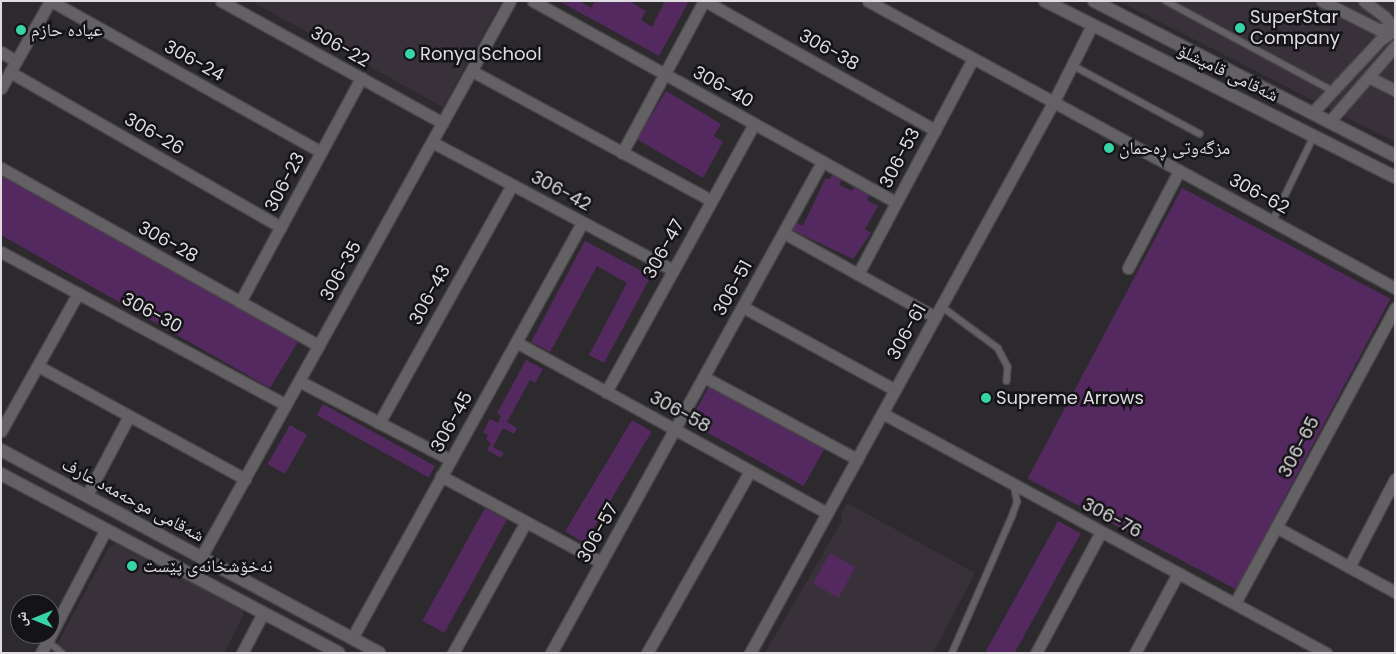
<!DOCTYPE html>
<html>
<head>
<meta charset="utf-8">
<style>
  body { margin:0 }
  #map { position:relative; width:1396px; height:654px; overflow:hidden; background:#2d2a2e; font-family:Poppins,"Noto Naskh Arabic",sans-serif }
  div>[style] { position:absolute }
  .built>* { inset:0; background:#38313a }
  .green>* { inset:0; background:#542960; transform-origin:0 0 }
  .roads { filter:drop-shadow(1px 0 #4a484a) drop-shadow(-1px 0 #4a484a) drop-shadow(0 1px #4a484a) drop-shadow(0 -1px #4a484a) }
  .service>* { height:5.5px; margin:-2.75px; padding:0 2.75px; transform-origin:2.75px; border-radius:2.75px; background:#646165 }
  .minor>* { height:11px; margin:-5.5px; padding:0 5.5px; transform-origin:5.5px; border-radius:5.5px; background:#646165 }
  .tertiary>* { height:12px; margin:-6px; padding:0 6px; transform-origin:6px; border-radius:6px; background:#646165 }
  .dots>* { width:14px; height:14px; translate:-50% -50%; box-sizing:border-box; border:2px solid #141315; border-radius:50% }
  span { translate:-50% -50%; white-space:nowrap; text-align:center; line-height:1.15; -webkit-text-stroke:5px #141315; paint-order:stroke }
  .poi-label { font-size:18px; color:#dfdddf }
  .left { translate:0 -50%; text-align:left }
  .street-label { font-size:18px; color:#dfdddf }
  .frame { position:absolute; inset:0; border:2px solid #dfdddf; pointer-events:none }
  .north { position:absolute; left:10px; top:594px; width:50px; height:50px; box-sizing:border-box; background:#141315; border:1px solid #656466; border-radius:50%; rotate:270deg; font-size:14px; font-weight:700; line-height:20px; text-align:center; color:#dfdddf }
  .north::after { content:''; display:block; margin:auto; width:18px; height:22px; background:#36d4a7; clip-path:polygon(50% 0,100% 100%,50% 72%,0 100%) }
</style>
</head>
<body>
<div id="map">
  <div class="built">
    <div style="clip-path:polygon(251px 1px,502px 1px,443px 107px)"></div>
    <div style="clip-path:polygon(1119px 1px,1395px 1px,1395px 142px,1291px 89px)"></div>
    <div style="clip-path:polygon(847px 503px,975px 573px,933px 653px,765px 653px,842px 521px,841px 514px)"></div>
    <div style="clip-path:polygon(115px 543px,243px 609px,243px 616px,224px 653px,53px 653px,109px 547px)"></div>
  </div>
  <div class="green">
    <div style="clip-path:polygon(559px 1px,580px 1px,591px 8px,595px 1px,629px 1px,646px 11px,641px 20px,652px 27px,665px 1px,689px 1px,659px 56px)"></div>
    <div style="clip-path:polygon(666px 91px,721px 124px,714px 136px,723px 142px,703px 178px,637px 139px)"></div>
    <div style="clip-path:polygon(833px 172px,842px 178px,839px 185px,852px 191px,854px 187px,869px 195px,867px 200px,878px 206px,865px 229px,871px 233px,853px 259px,792px 230px,795px 222px,803px 226px,825px 179px,830px 179px)"></div>
    <div style="clip-path:polygon(1px 176px,299px 340px,270px 388px,1px 235px)"></div>
    <div style="left:1182px;top:188px;width:236px;height:329px;rotate:28deg"></div>
    <div style="clip-path:polygon(585px 241px,651px 276px,604px 363px,589px 355px,627px 283px,597px 266px,550px 352px,531px 342px)"></div>
    <div style="clip-path:polygon(526px 360px,543px 369px,535px 383px,530px 380px,507px 422px,517px 428px,514px 434px,503px 428px,493px 447px,504px 453px,501px 458px,487px 450px,491px 443px,486px 440px,488px 435px,483px 432px,490px 419px,498px 423px,501px 416px,497px 413px)"></div>
    <div style="left:710px;top:385px;width:131px;height:43px;rotate:29deg"></div>
    <div style="left:323px;top:404px;width:128px;height:13px;rotate:29deg"></div>
    <div style="left:632px;top:420px;width:23px;height:130px;rotate:31deg"></div>
    <div style="left:290px;top:425px;width:20px;height:45px;rotate:30deg"></div>
    <div style="left:485px;top:508px;width:25px;height:129px;rotate:29deg"></div>
    <div style="left:1058px;top:521px;width:26px;height:149px;rotate:29deg"></div>
    <div style="left:830px;top:553px;width:29px;height:35px;rotate:29deg"></div>
  </div>
  <div class="roads">
    <div class="service">
      <div style="left:1166px;top:1px;width:190px;rotate:28.3deg"></div>
      <div style="left:1072px;top:65px;width:145px;rotate:28.3deg"></div>
      <div style="left:1272px;top:222px;width:96px;rotate:-64deg"></div>
      <div style="left:941px;top:306px;width:71px;rotate:36.4deg"></div>
      <div style="left:998px;top:348px;width:21px;rotate:62deg"></div>
      <div style="left:1008px;top:367px;width:14px;rotate:94deg"></div>
      <div style="left:47px;top:640px;width:20px;rotate:41deg"></div>
      <div style="left:952px;top:653px;width:150px;rotate:-66.3deg"></div>
      <div style="left:1012px;top:516px;width:15px;rotate:-70deg"></div>
      <div style="left:1017px;top:502px;width:16px;rotate:-101deg"></div>
    </div>
    <div class="minor">
      <div style="left:51px;top:1px;width:309px;rotate:29.2deg"></div>
      <div style="left:221px;top:1px;width:253px;rotate:28.8deg"></div>
      <div style="left:533px;top:1px;width:415px;rotate:29deg"></div>
      <div style="left:705px;top:1px;width:264px;rotate:29.3deg"></div>
      <div style="left:868px;top:1px;width:600px;rotate:28.57deg"></div>
      <div style="left:1322px;top:1px;width:63px;rotate:26.6deg"></div>
      <div style="left:1378px;top:29px;width:17px"></div>
      <div style="left:1364px;top:1px;width:26px;rotate:37deg"></div>
      <div style="left:1385px;top:17px;width:16px;rotate:50deg"></div>
      <div style="left:1px;top:52px;width:17px;rotate:31deg"></div>
      <div style="left:472px;top:71px;width:272px;rotate:28.4deg"></div>
      <div style="left:10px;top:72px;width:312px;rotate:29.8deg"></div>
      <div style="left:1369px;top:77px;width:29px;rotate:27deg"></div>
      <div style="left:1px;top:88px;width:100px;rotate:-60.6deg"></div>
      <div style="left:1312px;top:113px;width:100px;rotate:-47deg"></div>
      <div style="left:1380px;top:40px;width:18px;rotate:-34deg"></div>
      <div style="left:1329px;top:122px;width:101px;rotate:-49deg"></div>
      <div style="left:432px;top:142px;width:273px;rotate:28deg"></div>
      <div style="left:622px;top:153px;width:173px;rotate:-61.7deg"></div>
      <div style="left:1px;top:168px;width:364px;rotate:29.2deg"></div>
      <div style="left:784px;top:233px;width:173px;rotate:29.1deg"></div>
      <div style="left:1px;top:252px;width:323px;rotate:28.2deg"></div>
      <div style="left:1128px;top:268px;width:110px;rotate:-62.3deg"></div>
      <div style="left:858px;top:274px;width:244px;rotate:-61.9deg"></div>
      <div style="left:240px;top:302px;width:255px;rotate:-61.6deg"></div>
      <div style="left:743px;top:307px;width:173px;rotate:28.6deg"></div>
      <div style="left:516px;top:342px;width:355px;rotate:28.8deg"></div>
      <div style="left:38px;top:366px;width:236px;rotate:28.6deg"></div>
      <div style="left:704px;top:377px;width:174px;rotate:28.2deg"></div>
      <div style="left:299px;top:381px;width:171px;rotate:27.5deg"></div>
      <div style="left:606px;top:392px;width:306px;rotate:-61.1deg"></div>
      <div style="left:882px;top:413px;width:505px;rotate:28.39deg"></div>
      <div style="left:379px;top:423px;width:273px;rotate:-60.8deg"></div>
      <div style="left:1px;top:431px;width:158px;rotate:-60.8deg"></div>
      <div style="left:441px;top:476px;width:182px;rotate:28.3deg"></div>
      <div style="left:87px;top:495px;width:89px;rotate:-62deg"></div>
      <div style="left:1276px;top:527px;width:136px;rotate:28.6deg"></div>
      <div style="left:201px;top:557px;width:636px;rotate:-60.94deg"></div>
      <div style="left:1349px;top:567px;width:99px;rotate:-62.4deg"></div>
      <div style="left:1235px;top:603px;width:336px;rotate:-61.5deg"></div>
      <div style="left:352px;top:638px;width:474px;rotate:-61deg"></div>
      <div style="left:41px;top:653px;width:140px;rotate:-62.3deg"></div>
      <div style="left:242px;top:653px;width:45px;rotate:-62.3deg"></div>
      <div style="left:453px;top:653px;width:150px;rotate:-60.9deg"></div>
      <div style="left:551px;top:653px;width:561px;rotate:-61.1deg"></div>
      <div style="left:647px;top:653px;width:209px;rotate:-60.5deg"></div>
      <div style="left:750px;top:653px;width:628px;rotate:-61.15deg"></div>
      <div style="left:1053px;top:103px;width:87px;rotate:-63.4deg"></div>
      <div style="left:1036px;top:653px;width:137px;rotate:-61.8deg"></div>
      <div style="left:1135px;top:653px;width:91px;rotate:-61.7deg"></div>
    </div>
    <div class="tertiary">
      <div style="left:1045px;top:1px;width:392px;rotate:26.7deg"></div>
      <div style="left:1094px;top:1px;width:339px;rotate:27.2deg"></div>
      <div style="left:1px;top:450px;width:429px;rotate:28.2deg"></div>
      <div style="left:1px;top:474px;width:382px;rotate:27.9deg"></div>
    </div>
  </div>
  <div class="dots">
    <div style="left:1240px;top:28px;background:#36d4a7"></div>
    <div style="left:21px;top:30px;background:#36d4a7"></div>
    <div style="left:410px;top:54px;background:#36d4a7"></div>
    <div style="left:1109px;top:148px;background:#36d4a7"></div>
    <div style="left:986px;top:398px;background:#36d4a7"></div>
    <div style="left:132px;top:566px;background:#36d4a7"></div>
  </div>
  <div class="poi-label">
    <span class="left" style="left:1250px;top:28px">SuperStar<br>Company</span>
    <span class="left" style="left:31px;top:30px">عياده حازم</span>
    <span class="left" style="left:420px;top:54px">Ronya School</span>
    <span class="left" style="left:1119px;top:148px">مزگەوتی ڕەحمان</span>
    <span class="left" style="left:996px;top:398px">Supreme Arrows</span>
    <span class="left" style="left:143px;top:566px">نەخۆشخانەی پێست</span>
  </div>
  <div class="street-label">
    <span style="left:340px;top:47px;rotate:29deg">306-22</span>
    <span style="left:829px;top:50px;rotate:29deg">306-38</span>
    <span style="left:194px;top:61px;rotate:29deg">306-24</span>
    <span style="left:1228px;top:73px;rotate:26deg">شەقامی قامیشلۆ</span>
    <span style="left:723px;top:87px;rotate:29deg">306-40</span>
    <span style="left:154px;top:134px;rotate:30deg">306-26</span>
    <span style="left:900px;top:158px;rotate:-62deg">306-53</span>
    <span style="left:285px;top:182px;rotate:-62deg">306-23</span>
    <span style="left:561px;top:191px;rotate:28deg">306-42</span>
    <span style="left:1259px;top:194px;rotate:28deg">306-62</span>
    <span style="left:168px;top:242px;rotate:29deg">306-28</span>
    <span style="left:664px;top:249px;rotate:-61deg">306-47</span>
    <span style="left:341px;top:271px;rotate:-61deg">306-35</span>
    <span style="left:733px;top:288px;rotate:-61deg">306-51</span>
    <span style="left:430px;top:295px;rotate:-61deg">306-43</span>
    <span style="left:152px;top:313px;rotate:28deg">306-30</span>
    <span style="left:907px;top:332px;rotate:-61deg">306-61</span>
    <span style="left:680px;top:412px;rotate:29deg">306-58</span>
    <span style="left:452px;top:422px;rotate:-61deg">306-45</span>
    <span style="left:1299px;top:447px;rotate:-62deg">306-65</span>
    <span style="left:133px;top:500px;rotate:28deg">شەقامی موحەمەد عارف</span>
    <span style="left:1112px;top:518px;rotate:28deg">306-76</span>
    <span style="left:598px;top:533px;rotate:-61deg">306-57</span>
  </div>
  <div class="frame"></div>
  <div class="north">ش</div>
</div>
</body>
</html>
